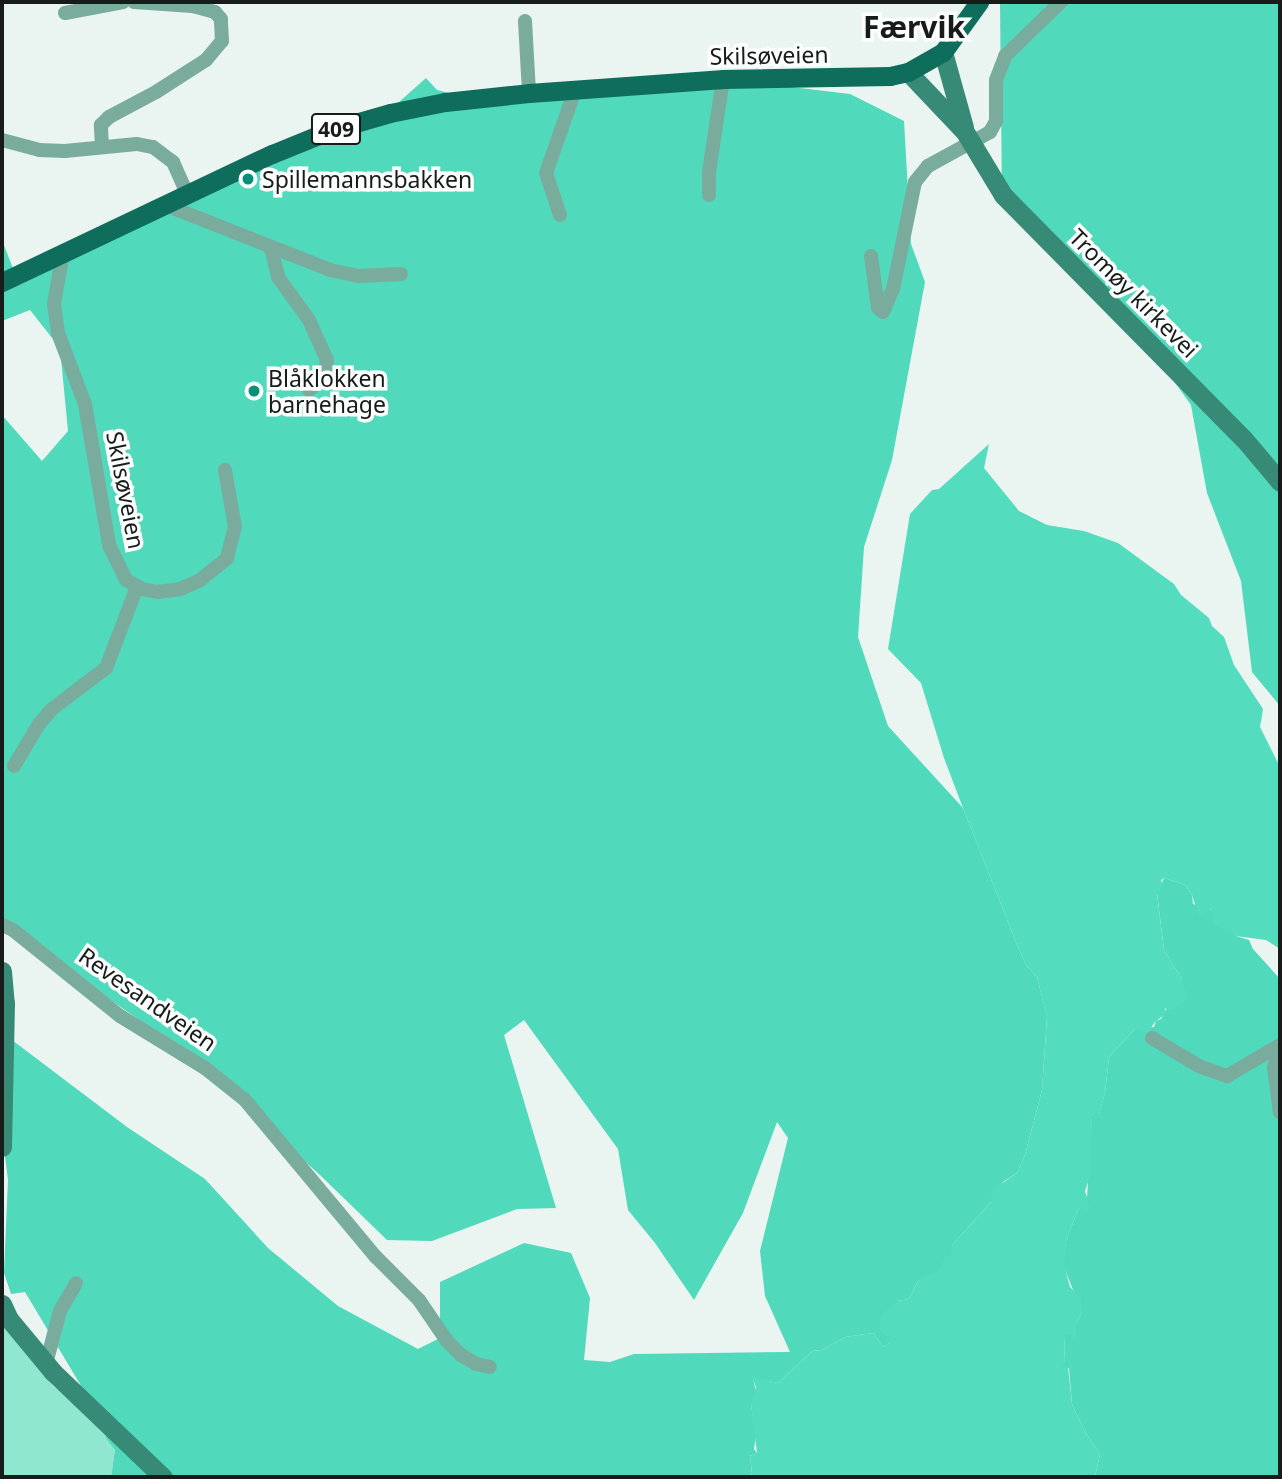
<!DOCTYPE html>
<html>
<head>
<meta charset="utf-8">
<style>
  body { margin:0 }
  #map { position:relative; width:1282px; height:1479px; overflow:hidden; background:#eaf4f1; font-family:"Noto Sans",sans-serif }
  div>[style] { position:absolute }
  .green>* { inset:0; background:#90e7d0 }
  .forest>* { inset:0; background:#50d9bb }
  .water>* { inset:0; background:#53dcbd }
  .minor>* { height:14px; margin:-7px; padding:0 7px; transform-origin:7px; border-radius:7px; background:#7aac9e }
  .secondary>* { height:19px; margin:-9.5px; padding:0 9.5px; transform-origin:9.5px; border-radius:9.5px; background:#368a76 }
  .primary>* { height:19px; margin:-9.5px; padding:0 9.5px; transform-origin:9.5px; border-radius:9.5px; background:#0e6d5b }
  .dots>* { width:19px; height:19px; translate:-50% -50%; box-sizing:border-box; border:4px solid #fdfffe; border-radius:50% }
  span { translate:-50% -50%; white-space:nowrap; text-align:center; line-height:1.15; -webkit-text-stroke:7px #fdfffe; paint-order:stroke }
  .shield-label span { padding:2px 5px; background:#fdfffe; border:2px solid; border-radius:5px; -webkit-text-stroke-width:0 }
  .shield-label { font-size:21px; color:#171b1a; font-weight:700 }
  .street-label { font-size:23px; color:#171b1a }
  .poi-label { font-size:23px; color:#171b1a }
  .left { translate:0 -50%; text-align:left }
  .district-label { font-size:30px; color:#171b1a; font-weight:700 }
  .frame { position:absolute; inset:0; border:4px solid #171b1a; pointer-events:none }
</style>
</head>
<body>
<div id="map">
  <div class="green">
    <div style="clip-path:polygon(2px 1292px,15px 1337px,54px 1387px,83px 1395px,115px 1450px,111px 1477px,2px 1477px)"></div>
  </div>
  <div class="forest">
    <div style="clip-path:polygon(1000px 2px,1280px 2px,1280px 706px,1252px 672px,1241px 581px,1207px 493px,1191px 405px,1138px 331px,1002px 200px)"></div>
    <div style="clip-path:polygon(426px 78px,437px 90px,479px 100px,757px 83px,850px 94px,904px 121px,911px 244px,925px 282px,892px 460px,864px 547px,858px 637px,888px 726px,963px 808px,1017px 945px,1026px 965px,1037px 977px,1047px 1017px,1042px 1090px,1025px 1155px,1017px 1173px,1003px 1182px,991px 1202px,952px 1245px,952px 1256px,940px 1271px,918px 1281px,909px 1299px,898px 1301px,890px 1342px,884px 1347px,873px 1333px,845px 1337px,822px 1350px,812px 1351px,778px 1383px,753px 1378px,756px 1392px,751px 1405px,756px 1436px,754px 1449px,757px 1453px,750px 1456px,752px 1473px,749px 1477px,111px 1477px,115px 1450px,106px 1438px,108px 1431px,25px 1292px,11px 1294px,4px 1273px,8px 1180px,2px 1133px,2px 959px,12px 1040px,127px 1127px,205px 1179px,268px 1248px,338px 1306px,418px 1349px,440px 1338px,440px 1282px,524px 1243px,571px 1253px,590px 1298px,584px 1360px,610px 1362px,634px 1354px,790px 1352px,765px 1296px,760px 1251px,788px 1138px,777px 1122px,743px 1213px,694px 1300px,655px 1243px,628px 1210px,618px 1149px,524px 1020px,504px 1035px,556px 1208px,517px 1209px,432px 1241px,387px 1240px,321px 1176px,185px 1052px,2px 924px,2px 415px,42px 461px,68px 431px,60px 348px,30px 310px,2px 321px,2px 240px,14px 271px,389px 111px)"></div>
    <div style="clip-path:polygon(1164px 878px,1185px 885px,1192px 895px,1193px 904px,1212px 910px,1236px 936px,1249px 940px,1253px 949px,1280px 979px,1280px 1477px,1095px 1477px,1100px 1454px,1085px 1432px,1072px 1404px,1069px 1368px,1057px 1371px,1057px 1368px,1064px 1365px,1065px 1334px,1072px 1333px,1076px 1341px,1076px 1324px,1082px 1312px,1063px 1265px,1068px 1235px,1079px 1208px,1087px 1198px,1092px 1116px,1095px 1112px,1099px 1114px,1105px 1093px,1109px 1057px,1135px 1029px,1154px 1027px,1156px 1021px,1161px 1019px,1182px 979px,1164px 950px,1157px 893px)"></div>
  </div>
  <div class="water">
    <div style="clip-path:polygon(989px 444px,984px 468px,1019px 511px,1047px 525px,1084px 531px,1118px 543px,1174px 584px,1181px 595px,1209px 618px,1212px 626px,1224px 637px,1234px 665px,1263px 709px,1260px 727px,1280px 767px,1280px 949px,1266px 940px,1236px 936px,1214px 925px,1212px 910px,1209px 909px,1204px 917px,1198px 914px,1192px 895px,1185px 885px,1164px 878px,1161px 880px,1163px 887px,1157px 894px,1164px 950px,1182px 979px,1188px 1000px,1170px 1011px,1165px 1008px,1165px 1014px,1154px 1023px,1148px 1033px,1135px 1029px,1109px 1057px,1105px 1093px,1099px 1115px,1095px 1113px,1092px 1116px,1091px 1173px,1085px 1191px,1090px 1207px,1087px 1211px,1079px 1208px,1068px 1235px,1064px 1265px,1070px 1287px,1081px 1298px,1082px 1312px,1076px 1324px,1076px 1341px,1074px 1342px,1072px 1333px,1065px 1335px,1064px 1366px,1057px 1368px,1068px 1367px,1072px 1404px,1085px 1432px,1100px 1454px,1095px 1477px,749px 1477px,752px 1473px,750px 1456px,757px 1453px,751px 1405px,756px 1387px,752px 1377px,778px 1383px,812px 1351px,822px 1350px,845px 1337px,873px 1333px,884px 1347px,890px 1342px,879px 1328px,881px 1315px,898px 1301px,909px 1299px,918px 1281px,940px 1270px,945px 1256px,951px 1255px,952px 1245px,991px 1202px,991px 1191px,1017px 1173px,1025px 1155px,1042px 1090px,1047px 1018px,1037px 977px,1026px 965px,1017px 945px,963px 808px,944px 758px,921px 683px,888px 649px,910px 514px,932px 490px,939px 489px)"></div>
  </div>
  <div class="minor">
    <div style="left:65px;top:13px;width:59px;rotate:-10.7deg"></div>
    <div style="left:525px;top:21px;width:72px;rotate:86.8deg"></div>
    <div style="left:2px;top:140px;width:38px;rotate:15deg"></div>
    <div style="left:39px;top:150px;width:26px;rotate:2deg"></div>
    <div style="left:65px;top:151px;width:72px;rotate:-5.6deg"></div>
    <div style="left:137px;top:144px;width:16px;rotate:11deg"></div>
    <div style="left:153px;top:147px;width:25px;rotate:37deg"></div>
    <div style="left:173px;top:162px;width:34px;rotate:66deg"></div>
    <div style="left:102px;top:147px;width:22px;rotate:-93deg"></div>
    <div style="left:101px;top:125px;width:11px;rotate:-45deg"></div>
    <div style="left:109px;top:117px;width:53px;rotate:-28deg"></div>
    <div style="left:156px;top:92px;width:59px;rotate:-32.6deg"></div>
    <div style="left:206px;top:60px;width:25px;rotate:-50deg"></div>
    <div style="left:222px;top:41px;width:22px;rotate:-93deg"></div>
    <div style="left:221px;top:19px;width:9px;rotate:-131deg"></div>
    <div style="left:215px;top:12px;width:24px;rotate:-165deg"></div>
    <div style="left:192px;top:6px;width:58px;rotate:-176.1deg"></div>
    <div style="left:709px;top:195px;width:23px;rotate:-90deg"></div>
    <div style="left:709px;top:172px;width:94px;rotate:-81.4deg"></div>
    <div style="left:168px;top:202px;width:8px;rotate:50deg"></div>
    <div style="left:173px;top:208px;width:169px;rotate:21.5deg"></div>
    <div style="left:330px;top:270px;width:30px;rotate:12deg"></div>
    <div style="left:359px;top:276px;width:42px;rotate:-2.7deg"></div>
    <div style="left:560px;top:215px;width:44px;rotate:-108.4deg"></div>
    <div style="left:546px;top:173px;width:88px;rotate:-70.7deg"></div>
    <div style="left:271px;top:248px;width:30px;rotate:76deg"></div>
    <div style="left:278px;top:277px;width:53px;rotate:54.2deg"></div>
    <div style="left:309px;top:320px;width:44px;rotate:65.8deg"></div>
    <div style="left:327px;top:360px;width:17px;rotate:100deg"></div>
    <div style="left:324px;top:377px;width:20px;rotate:139deg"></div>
    <div style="left:63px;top:252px;width:53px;rotate:99.8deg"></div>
    <div style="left:54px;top:304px;width:29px;rotate:82deg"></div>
    <div style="left:58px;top:333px;width:76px;rotate:69.2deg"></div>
    <div style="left:85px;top:404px;width:143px;rotate:80.3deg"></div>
    <div style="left:109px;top:545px;width:39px;rotate:64deg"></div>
    <div style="left:126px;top:580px;width:18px;rotate:29deg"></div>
    <div style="left:142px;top:589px;width:15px;rotate:11deg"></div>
    <div style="left:157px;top:592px;width:23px;rotate:-7deg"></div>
    <div style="left:180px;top:589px;width:21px;rotate:-23deg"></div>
    <div style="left:199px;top:581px;width:36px;rotate:-39deg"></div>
    <div style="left:227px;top:558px;width:32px;rotate:-76deg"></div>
    <div style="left:235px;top:527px;width:58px;rotate:-100deg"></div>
    <div style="left:871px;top:256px;width:52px;rotate:82.3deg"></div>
    <div style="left:878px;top:308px;width:6px;rotate:39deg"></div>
    <div style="left:883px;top:312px;width:25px;rotate:-67deg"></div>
    <div style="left:893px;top:289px;width:109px;rotate:-78.4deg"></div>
    <div style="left:915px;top:182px;width:21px;rotate:-51deg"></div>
    <div style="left:928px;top:166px;width:71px;rotate:-28.7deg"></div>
    <div style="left:990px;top:132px;width:13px;rotate:-61deg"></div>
    <div style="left:996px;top:121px;width:41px;rotate:-90deg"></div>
    <div style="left:996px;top:80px;width:26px;rotate:-69deg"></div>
    <div style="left:1005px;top:56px;width:78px;rotate:-44deg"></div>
    <div style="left:14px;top:766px;width:49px;rotate:-59.2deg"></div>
    <div style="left:39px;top:724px;width:20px;rotate:-49deg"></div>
    <div style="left:52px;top:709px;width:68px;rotate:-37.2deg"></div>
    <div style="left:106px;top:668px;width:87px;rotate:-69.1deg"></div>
    <div style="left:2px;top:925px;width:12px;rotate:24deg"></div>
    <div style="left:13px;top:930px;width:137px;rotate:38.8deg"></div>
    <div style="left:120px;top:1016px;width:100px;rotate:31.5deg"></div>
    <div style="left:205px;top:1068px;width:51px;rotate:38.7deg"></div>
    <div style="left:245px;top:1100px;width:204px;rotate:50.2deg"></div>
    <div style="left:376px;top:1257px;width:61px;rotate:45deg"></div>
    <div style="left:419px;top:1300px;width:50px;rotate:55.7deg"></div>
    <div style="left:447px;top:1341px;width:20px;rotate:45deg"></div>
    <div style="left:461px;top:1355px;width:17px;rotate:31deg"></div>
    <div style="left:476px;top:1364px;width:14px;rotate:12deg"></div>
    <div style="left:1152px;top:1038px;width:55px;rotate:30.8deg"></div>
    <div style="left:1199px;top:1066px;width:30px;rotate:20deg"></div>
    <div style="left:1227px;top:1076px;width:61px;rotate:-30.3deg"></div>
    <div style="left:1280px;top:1045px;width:23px;rotate:105deg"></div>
    <div style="left:1274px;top:1067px;width:46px;rotate:82.6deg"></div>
    <div style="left:46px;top:1364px;width:55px;rotate:-75.2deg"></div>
    <div style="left:60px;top:1311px;width:32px;rotate:-60deg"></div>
  </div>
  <div class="secondary">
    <div style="left:943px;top:52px;width:78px;rotate:74.4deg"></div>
    <div style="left:908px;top:72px;width:83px;rotate:46.5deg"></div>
    <div style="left:965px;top:132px;width:74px;rotate:58.9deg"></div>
    <div style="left:1003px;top:195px;width:342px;rotate:45.4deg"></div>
    <div style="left:1243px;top:438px;width:57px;rotate:49.9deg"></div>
    <div style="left:2px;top:971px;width:32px;rotate:85deg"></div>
    <div style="left:5px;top:1003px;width:144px;rotate:91.2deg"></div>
    <div style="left:2px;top:1304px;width:17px;rotate:65deg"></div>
    <div style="left:9px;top:1319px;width:69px;rotate:50.3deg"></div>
    <div style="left:53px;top:1372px;width:152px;rotate:43.7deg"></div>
  </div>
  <div class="primary">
    <div style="left:2px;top:282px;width:299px;rotate:-25.4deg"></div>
    <div style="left:272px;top:154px;width:64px;rotate:-22.1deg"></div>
    <div style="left:331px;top:130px;width:61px;rotate:-16.1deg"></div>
    <div style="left:390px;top:113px;width:56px;rotate:-11.3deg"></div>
    <div style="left:445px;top:102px;width:84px;rotate:-6.1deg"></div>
    <div style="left:529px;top:93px;width:195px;rotate:-4.1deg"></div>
    <div style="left:723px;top:79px;width:167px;rotate:-1deg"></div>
    <div style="left:890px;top:76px;width:18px;rotate:-13deg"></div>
    <div style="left:908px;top:72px;width:40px;rotate:-29.7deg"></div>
    <div style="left:943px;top:52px;width:62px;rotate:-54.2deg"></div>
  </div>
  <div class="dots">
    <div style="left:248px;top:179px;background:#078f78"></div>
    <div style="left:254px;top:391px;background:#078f78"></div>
  </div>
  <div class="shield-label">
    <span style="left:336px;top:129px">409</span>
  </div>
  <div class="street-label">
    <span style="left:769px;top:55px;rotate:-1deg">Skilsøveien</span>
    <span style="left:1134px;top:293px;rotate:45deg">Tromøy kirkevei</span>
    <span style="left:126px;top:490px;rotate:79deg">Skilsøveien</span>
    <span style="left:148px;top:999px;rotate:35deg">Revesandveien</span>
  </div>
  <div class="poi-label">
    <span class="left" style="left:262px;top:179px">Spillemannsbakken</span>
    <span class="left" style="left:268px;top:391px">Blåklokken<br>barnehage</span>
  </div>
  <div class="district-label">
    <span style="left:914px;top:27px">Færvik</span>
  </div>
  <div class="frame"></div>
</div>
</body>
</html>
